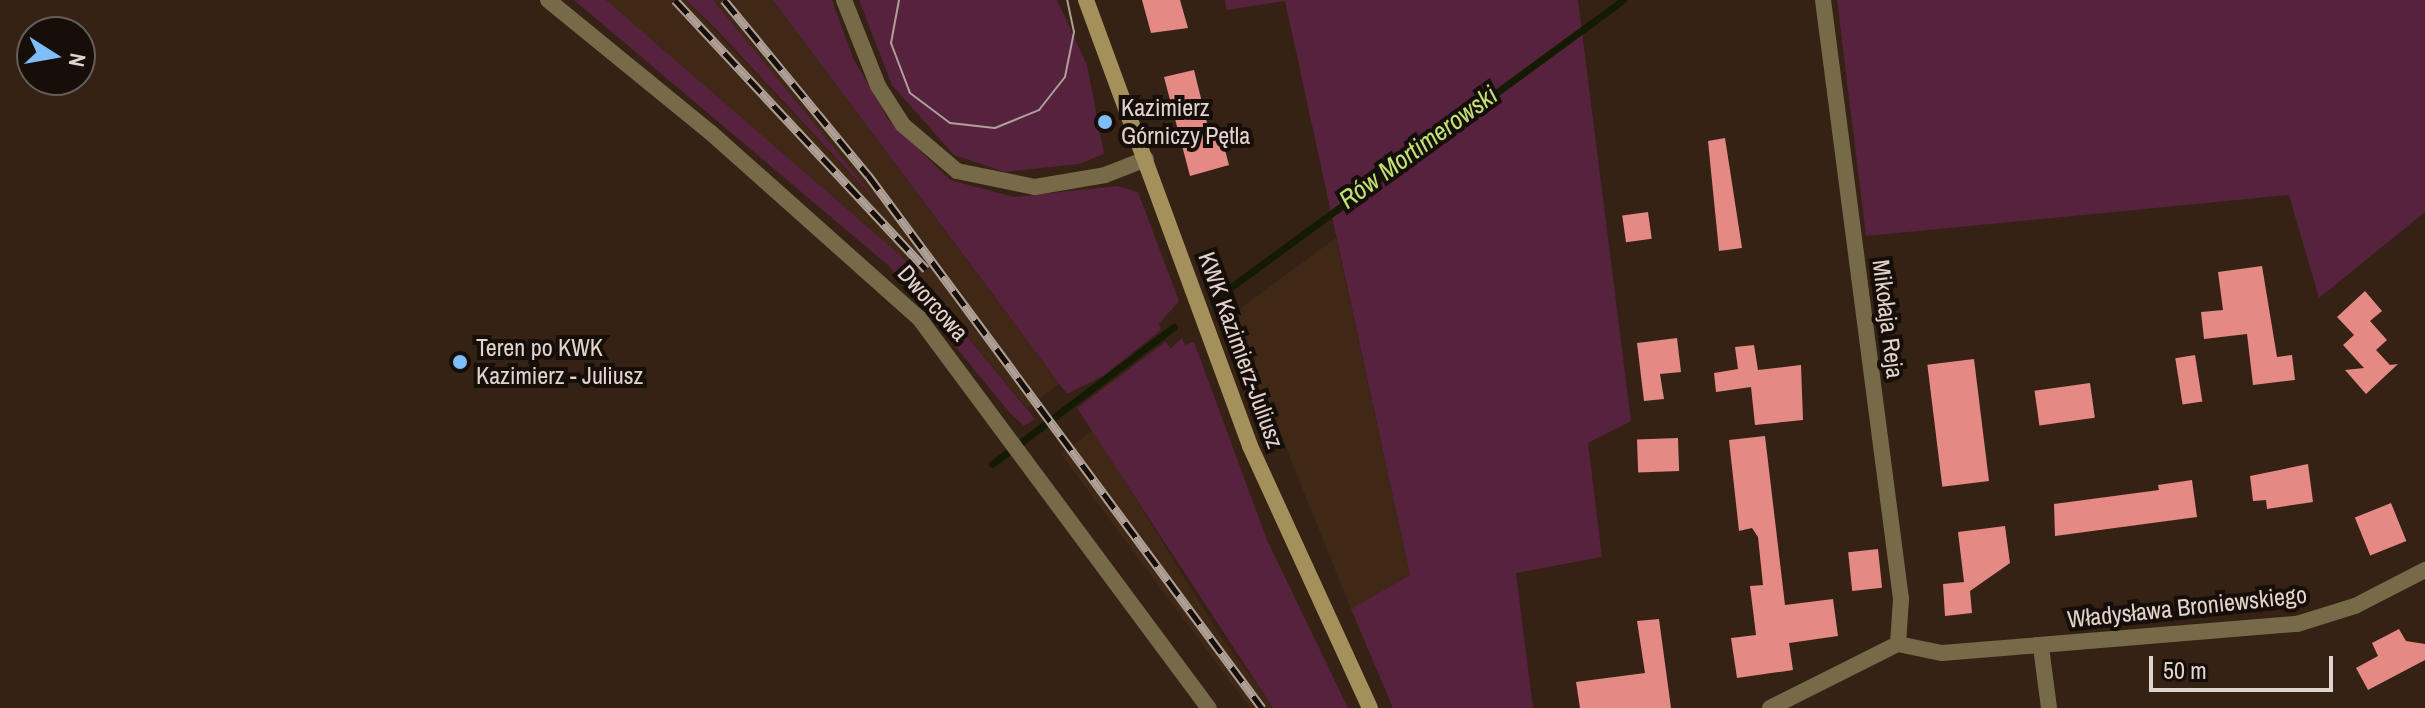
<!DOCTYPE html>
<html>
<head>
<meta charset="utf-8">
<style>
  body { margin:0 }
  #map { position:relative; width:2425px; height:708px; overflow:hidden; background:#352215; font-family:"Archivo Narrow",sans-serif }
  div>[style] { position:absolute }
  .built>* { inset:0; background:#402817 }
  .green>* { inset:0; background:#56223e }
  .stream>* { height:7px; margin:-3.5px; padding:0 3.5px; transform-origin:3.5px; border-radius:3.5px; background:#131b02 }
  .building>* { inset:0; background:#e58985; transform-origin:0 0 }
  .street>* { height:16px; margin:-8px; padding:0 8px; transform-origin:8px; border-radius:8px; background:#776a49 }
  .secondary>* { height:16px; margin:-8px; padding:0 8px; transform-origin:8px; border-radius:8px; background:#a4905a }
  .tram>* { height:2px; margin:-1px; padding:0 1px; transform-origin:1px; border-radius:1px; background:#afa097 }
  .rail>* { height:9px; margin-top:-4.5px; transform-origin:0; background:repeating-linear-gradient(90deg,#160e08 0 18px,#afa097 0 36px); box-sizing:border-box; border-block:2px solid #afa097 }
  .dots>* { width:22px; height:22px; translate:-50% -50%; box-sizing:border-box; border:4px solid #160e08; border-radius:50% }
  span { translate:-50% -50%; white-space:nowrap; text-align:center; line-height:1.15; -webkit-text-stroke:8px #160e08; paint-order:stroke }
  .poi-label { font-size:24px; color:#e1d4cc }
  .left { translate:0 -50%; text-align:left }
  .street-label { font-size:24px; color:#e1d4cc }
  .water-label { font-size:26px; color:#c0e173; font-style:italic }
  .north { position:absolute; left:16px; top:16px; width:80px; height:80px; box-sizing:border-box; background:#160e08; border:2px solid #675d56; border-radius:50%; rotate:101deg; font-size:22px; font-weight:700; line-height:32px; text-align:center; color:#e1d4cc }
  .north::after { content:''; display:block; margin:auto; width:28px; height:36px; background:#7fbdfa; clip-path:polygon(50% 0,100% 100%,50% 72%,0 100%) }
  .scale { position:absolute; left:2149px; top:656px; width:184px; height:36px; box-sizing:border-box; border:4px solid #e1d4cc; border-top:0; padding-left:10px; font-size:24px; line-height:28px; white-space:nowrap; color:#e1d4cc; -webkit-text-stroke:6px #160e08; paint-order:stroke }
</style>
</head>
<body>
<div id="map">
  <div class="built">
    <div style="clip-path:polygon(606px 0,686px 0,871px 196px,713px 0,773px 0,1059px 384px,1027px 408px,900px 255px)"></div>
    <div style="clip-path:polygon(1336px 238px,1410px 575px,1351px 609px,1281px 435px,1265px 431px,1230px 316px)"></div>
    <div style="clip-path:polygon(1093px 430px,1218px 632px,1273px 708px,1250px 708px,1061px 454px)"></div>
  </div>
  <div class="green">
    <div style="clip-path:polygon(574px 0,606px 0,900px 255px,1035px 419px,1024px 426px,1010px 413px,890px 267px)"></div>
    <div style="clip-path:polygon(686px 0,713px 0,881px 206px,714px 27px)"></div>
    <div style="clip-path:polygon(773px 0,832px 0,853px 58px,888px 119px,950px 180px,1014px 197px,1117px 186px,1138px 192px,1179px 301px,1159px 324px,1161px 330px,1103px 376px,1067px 394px)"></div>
    <div style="clip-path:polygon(859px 0,1057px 0,1087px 65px,1104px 154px,1079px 164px,1005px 172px,954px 155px,892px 85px)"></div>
    <div style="clip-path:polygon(1225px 0,1578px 0,1631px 421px,1588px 443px,1602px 557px,1516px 573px,1533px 708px,1393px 708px,1351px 609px,1410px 575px,1285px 1px,1226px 10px)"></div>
    <div style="clip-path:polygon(1837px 0,2425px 0,2425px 212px,2319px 298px,2289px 195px,1866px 236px)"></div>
    <div style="clip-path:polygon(1182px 338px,1185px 345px,1194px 342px,1267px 540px,1348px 708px,1273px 708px,1077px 408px,1165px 342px,1171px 348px)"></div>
  </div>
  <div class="stream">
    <div style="left:1216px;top:298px;width:504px;rotate:-36.21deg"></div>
    <div style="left:992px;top:464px;width:228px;rotate:-37deg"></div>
  </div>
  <div class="building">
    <div style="clip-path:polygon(1142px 0,1180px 0,1188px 28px,1151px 33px)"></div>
    <div style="clip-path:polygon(1194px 70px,1209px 131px,1219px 128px,1229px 165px,1190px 176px,1164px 77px)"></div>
    <div style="clip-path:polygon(1725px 138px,1742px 248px,1719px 251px,1708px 141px)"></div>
    <div style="left:1648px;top:212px;width:27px;height:26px;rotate:82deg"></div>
    <div style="clip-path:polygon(2262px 266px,2277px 357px,2292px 355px,2295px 380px,2253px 385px,2247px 334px,2204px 339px,2201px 312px,2223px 310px,2218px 272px)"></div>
    <div style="clip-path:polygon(2365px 291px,2382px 311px,2370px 321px,2387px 340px,2376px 350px,2390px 365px,2398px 364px,2366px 394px,2345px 370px,2364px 368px,2343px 345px,2354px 335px,2337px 317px)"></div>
    <div style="clip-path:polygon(1677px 338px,1681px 372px,1660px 374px,1664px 399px,1644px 401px,1637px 343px)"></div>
    <div style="clip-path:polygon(1754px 345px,1758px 370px,1801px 365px,1803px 420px,1755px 425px,1751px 387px,1716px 392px,1714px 373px,1738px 369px,1735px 347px)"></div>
    <div style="left:2195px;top:355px;width:47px;height:20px;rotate:81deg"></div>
    <div style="left:1974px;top:359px;width:123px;height:47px;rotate:83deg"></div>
    <div style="left:2090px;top:383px;width:35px;height:56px;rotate:82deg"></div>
    <div style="clip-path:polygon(1765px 436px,1785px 605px,1833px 599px,1838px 636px,1789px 643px,1793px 670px,1737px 678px,1731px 638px,1756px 635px,1750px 586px,1763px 585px,1758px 537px,1752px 528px,1739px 531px,1729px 440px)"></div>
    <div style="left:1678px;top:438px;width:33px;height:41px;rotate:88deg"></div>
    <div style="clip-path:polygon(2308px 464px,2313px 502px,2267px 509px,2266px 500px,2253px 501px,2250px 476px)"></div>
    <div style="clip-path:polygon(2192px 480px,2197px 517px,2055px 536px,2054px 504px,2159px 490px,2158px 485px)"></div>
    <div style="left:2391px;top:503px;width:41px;height:39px;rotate:68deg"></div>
    <div style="clip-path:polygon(2005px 526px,2010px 563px,1970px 591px,1972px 613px,1945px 616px,1943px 584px,1964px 582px,1958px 532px)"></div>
    <div style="left:1878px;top:549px;width:39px;height:30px;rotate:84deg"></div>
    <div style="clip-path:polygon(1659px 619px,1671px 708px,1580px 708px,1576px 682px,1645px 673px,1637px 621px)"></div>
    <div style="clip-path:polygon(2399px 629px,2406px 641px,2425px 644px,2425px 660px,2368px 690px,2356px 668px,2378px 656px,2372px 643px)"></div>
  </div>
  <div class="street">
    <div style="left:548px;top:0;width:209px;rotate:39.2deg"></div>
    <div style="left:710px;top:132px;width:280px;rotate:41.7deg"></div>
    <div style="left:919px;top:318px;width:486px;rotate:53.4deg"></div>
    <div style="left:844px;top:0;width:92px;rotate:68.4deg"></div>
    <div style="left:878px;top:86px;width:46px;rotate:57.3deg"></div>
    <div style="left:903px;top:125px;width:71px;rotate:40.4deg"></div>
    <div style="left:957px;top:171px;width:80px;rotate:11.6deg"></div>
    <div style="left:1035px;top:187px;width:71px;rotate:-9.7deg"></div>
    <div style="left:1105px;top:175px;width:44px;rotate:-21.3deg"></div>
    <div style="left:1823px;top:0;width:604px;rotate:82.58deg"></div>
    <div style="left:1901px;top:599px;width:45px;rotate:93.8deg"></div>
    <div style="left:2041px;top:647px;width:62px;rotate:82.5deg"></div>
    <div style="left:1770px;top:708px;width:143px;rotate:-26.6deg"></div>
    <div style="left:1898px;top:644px;width:45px;rotate:11.6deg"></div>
    <div style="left:1942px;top:653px;width:356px;rotate:-4.7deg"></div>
    <div style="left:2297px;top:624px;width:61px;rotate:-17.2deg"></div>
    <div style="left:2355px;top:606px;width:79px;rotate:-27.2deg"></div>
  </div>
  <div class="secondary">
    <div style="left:1086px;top:0;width:475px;rotate:69.8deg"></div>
    <div style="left:1250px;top:446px;width:288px;rotate:65.4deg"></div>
  </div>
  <div class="tram">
    <div style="left:899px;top:0;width:44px;rotate:100.5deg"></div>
    <div style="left:891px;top:43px;width:53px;rotate:69.2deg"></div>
    <div style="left:910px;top:93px;width:50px;rotate:36.9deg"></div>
    <div style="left:950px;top:123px;width:45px;rotate:6.3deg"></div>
    <div style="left:995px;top:128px;width:48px;rotate:-22.2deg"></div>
    <div style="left:1039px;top:110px;width:42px;rotate:-51.8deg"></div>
    <div style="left:1065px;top:77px;width:46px;rotate:-78.7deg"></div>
    <div style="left:1074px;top:32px;width:33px;rotate:-102deg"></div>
  </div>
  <div class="rail">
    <div style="left:675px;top:0;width:368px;rotate:47deg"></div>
    <div style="left:724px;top:0;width:227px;rotate:50.6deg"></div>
    <div style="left:868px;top:175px;width:663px;rotate:53.53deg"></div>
  </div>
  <div class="dots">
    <div style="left:1105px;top:122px;background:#7fbdfa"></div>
    <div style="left:460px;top:362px;background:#7fbdfa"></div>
  </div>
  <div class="poi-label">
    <span class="left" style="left:1121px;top:122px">Kazimierz<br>Górniczy Pętla</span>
    <span class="left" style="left:476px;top:362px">Teren po KWK<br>Kazimierz - Juliusz</span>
  </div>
  <div class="street-label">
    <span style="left:933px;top:303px;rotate:48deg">Dworcowa</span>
    <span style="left:1888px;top:319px;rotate:83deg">Mikołaja Reja</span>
    <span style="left:1241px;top:350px;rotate:70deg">KWK Kazimierz-Juliusz</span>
    <span style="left:2187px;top:607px;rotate:-6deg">Władysława Broniewskiego</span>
  </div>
  <div class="water-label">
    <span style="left:1418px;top:147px;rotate:-36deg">Rów Mortimerowski</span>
  </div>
  <div class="north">N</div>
  <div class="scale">50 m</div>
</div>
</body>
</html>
